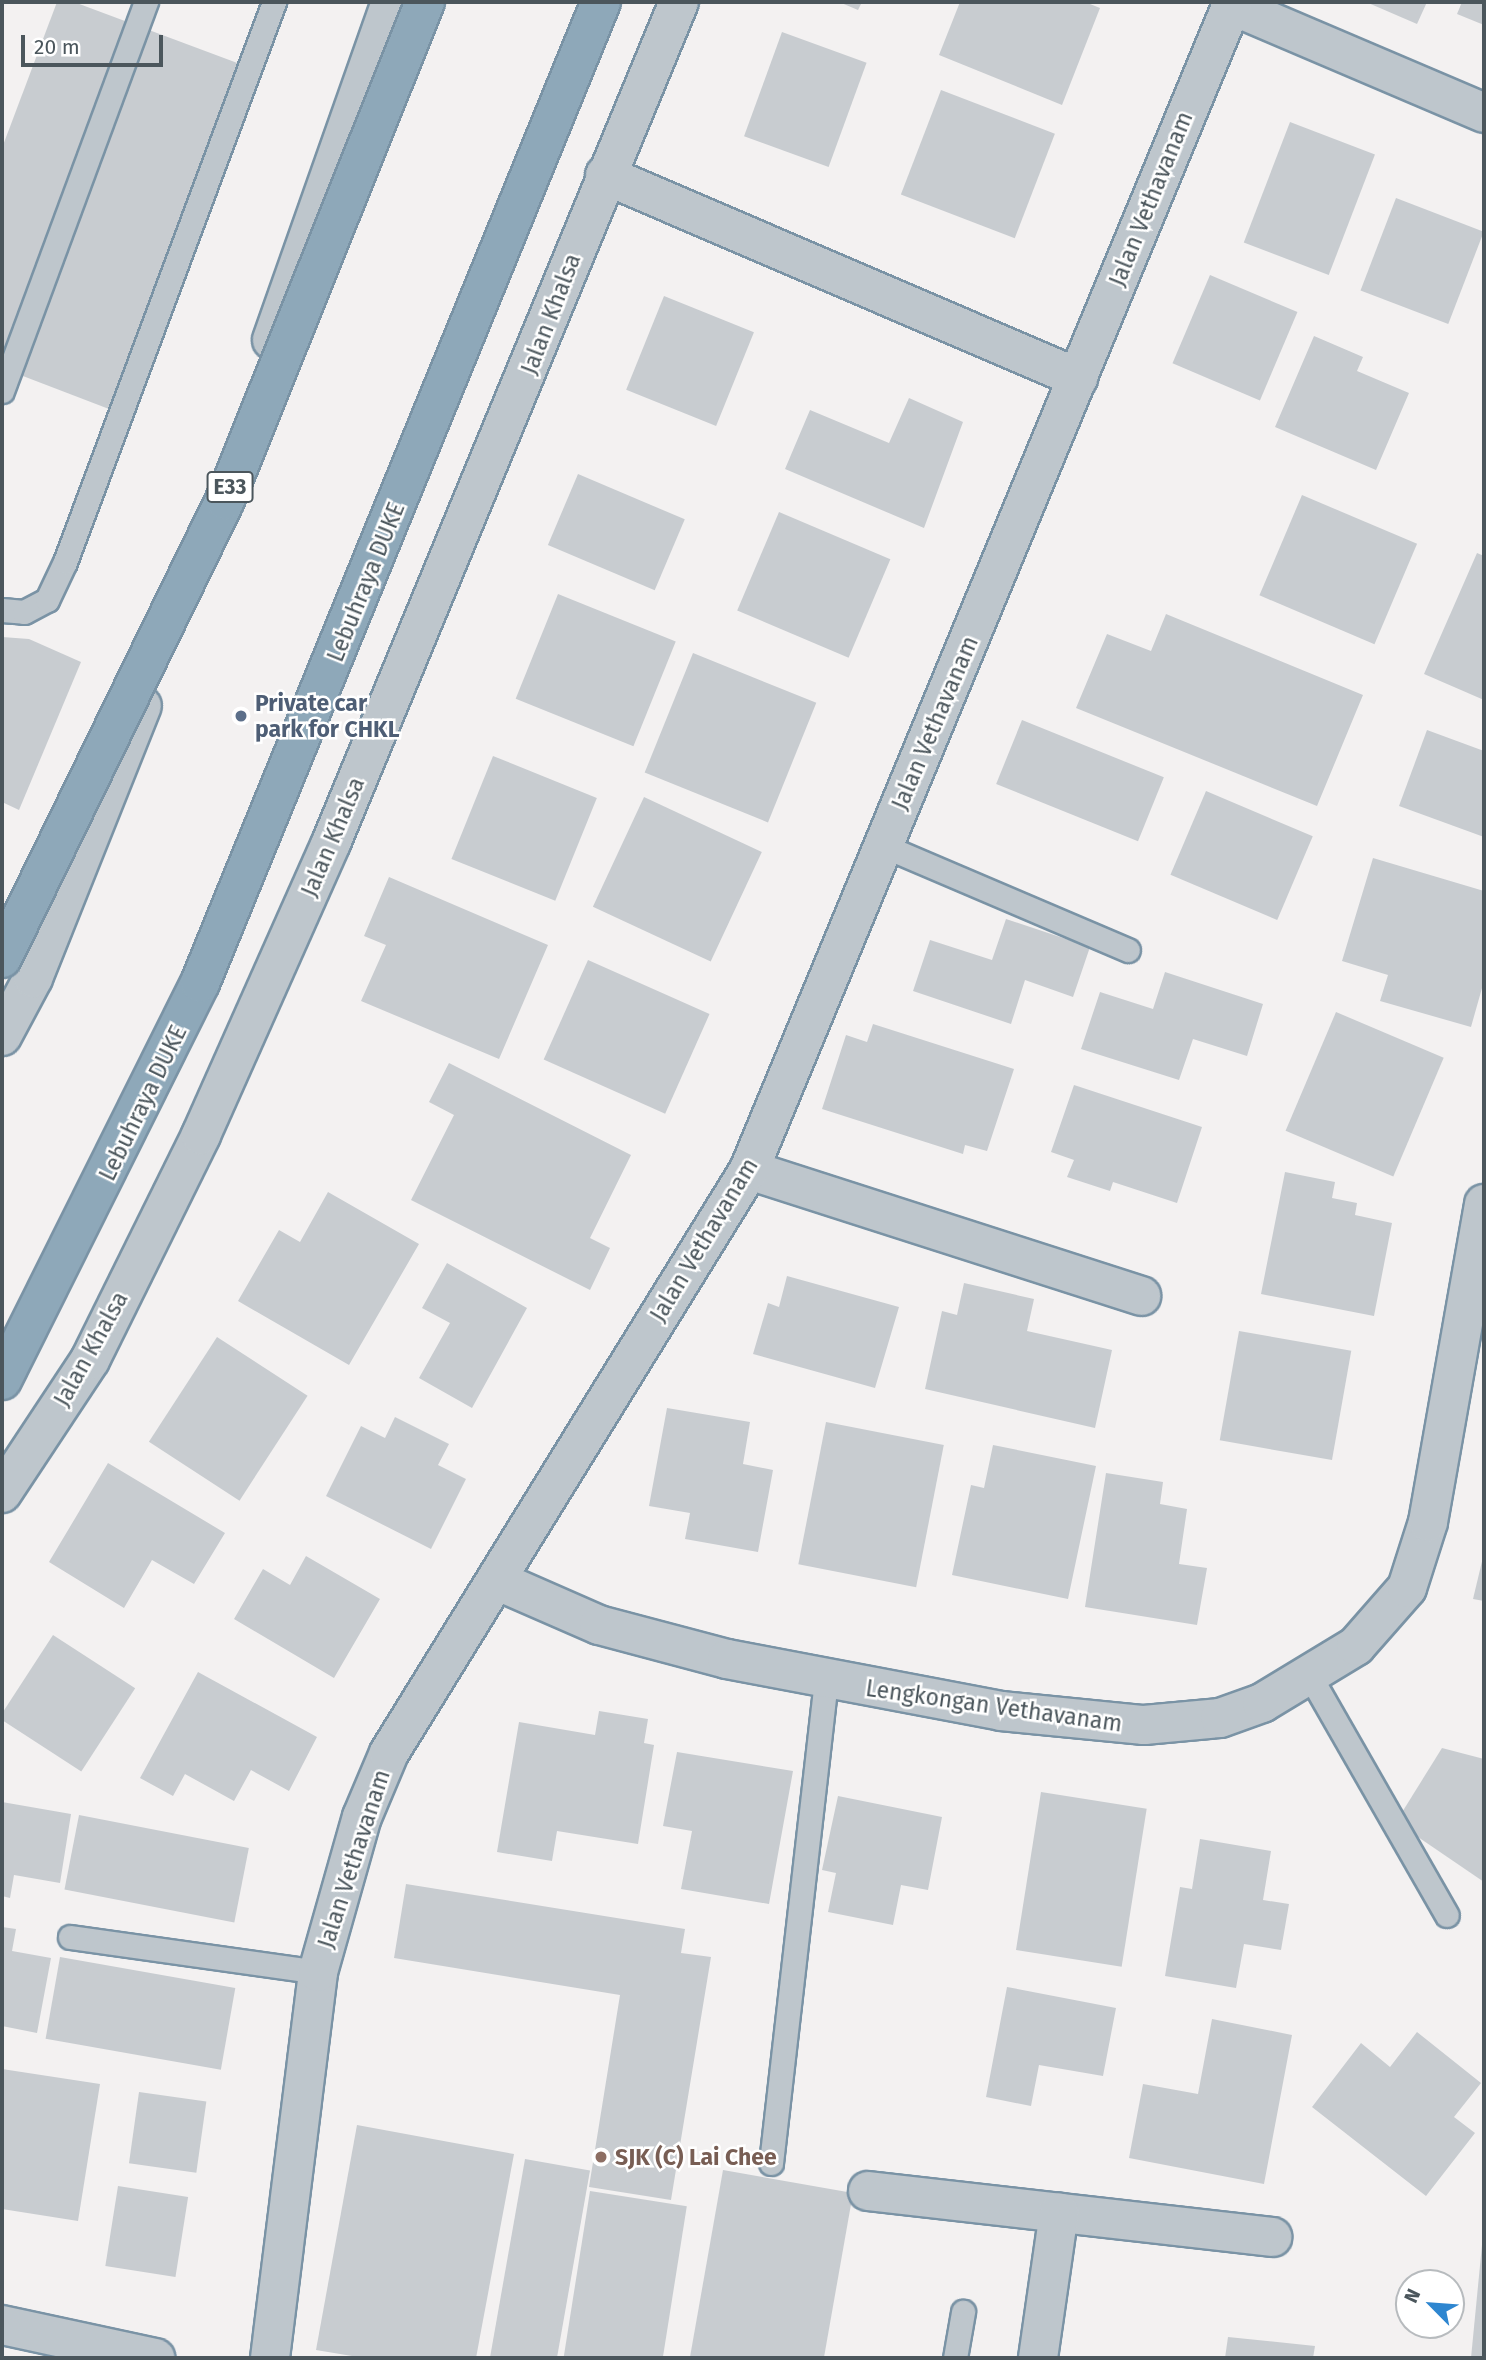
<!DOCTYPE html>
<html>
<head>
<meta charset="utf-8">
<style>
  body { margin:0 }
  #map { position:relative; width:1486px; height:2360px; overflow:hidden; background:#f3f1f1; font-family:"Fira Sans",sans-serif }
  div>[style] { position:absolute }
  .building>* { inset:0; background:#c8ccd0; transform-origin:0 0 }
  .roads { filter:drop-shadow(2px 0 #7a93a5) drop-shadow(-2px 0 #7a93a5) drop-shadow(0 2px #7a93a5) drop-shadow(0 -2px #7a93a5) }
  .lane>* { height:23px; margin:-11.5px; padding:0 11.5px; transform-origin:11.5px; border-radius:11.5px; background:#bec6cc }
  .street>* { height:38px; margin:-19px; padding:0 19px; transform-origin:19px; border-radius:19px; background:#bec6cc }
  .highway>* { height:38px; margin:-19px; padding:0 19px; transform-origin:19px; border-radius:19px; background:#8ea8b9 }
  .bridges { filter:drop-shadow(2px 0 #7a93a5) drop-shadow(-2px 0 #7a93a5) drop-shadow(0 2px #7a93a5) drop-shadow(0 -2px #7a93a5) }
  .highway-bridge>* { height:38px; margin:-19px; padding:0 19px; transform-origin:19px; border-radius:19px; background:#8ea8b9 }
  .dots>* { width:19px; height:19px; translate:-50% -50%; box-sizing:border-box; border:4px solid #fff; border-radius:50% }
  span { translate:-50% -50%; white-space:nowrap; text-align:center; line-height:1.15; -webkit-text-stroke:5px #fff; paint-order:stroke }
  .shield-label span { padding:2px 5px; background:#fff; border:2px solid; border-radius:5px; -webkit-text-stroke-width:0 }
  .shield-label { font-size:21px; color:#4b565c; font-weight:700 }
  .street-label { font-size:23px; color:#4b565c }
  .service-label { font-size:23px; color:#4e5e75; font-weight:700 }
  .left { translate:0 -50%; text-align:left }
  .education-label { font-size:23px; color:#785e54; font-weight:700 }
  .frame { position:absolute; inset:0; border:4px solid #4b565c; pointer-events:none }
  .north { position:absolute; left:1395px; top:2269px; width:70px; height:70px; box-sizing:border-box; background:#fff; border:2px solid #b7bbbe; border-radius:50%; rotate:295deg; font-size:19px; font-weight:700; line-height:28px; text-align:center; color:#4b565c }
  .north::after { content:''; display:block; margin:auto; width:24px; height:32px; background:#2e86d0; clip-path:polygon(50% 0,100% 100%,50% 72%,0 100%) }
  .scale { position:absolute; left:21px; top:35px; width:142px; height:32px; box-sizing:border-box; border:4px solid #4b565c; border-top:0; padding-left:9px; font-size:21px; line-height:24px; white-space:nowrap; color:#4b565c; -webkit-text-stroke:5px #fff; paint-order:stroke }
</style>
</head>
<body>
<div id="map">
  <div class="building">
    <div style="clip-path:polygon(57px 2px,74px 2px,240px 64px,109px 409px,2px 368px,2px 148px)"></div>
    <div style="clip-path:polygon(839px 2px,862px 2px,858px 10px)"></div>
    <div style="clip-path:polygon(960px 2px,1085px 2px,1100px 8px,1062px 105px,939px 55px)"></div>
    <div style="clip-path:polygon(1366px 2px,1427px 2px,1417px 24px)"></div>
    <div style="clip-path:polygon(1462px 2px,1484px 2px,1484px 25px,1457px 14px)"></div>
    <div style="left:782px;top:32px;width:90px;height:111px;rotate:20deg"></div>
    <div style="left:941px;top:90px;width:122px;height:112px;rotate:21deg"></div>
    <div style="left:1290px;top:122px;width:91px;height:129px;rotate:21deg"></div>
    <div style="left:1396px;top:198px;width:94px;height:99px;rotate:21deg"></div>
    <div style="left:1210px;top:275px;width:95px;height:96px;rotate:23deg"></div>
    <div style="left:664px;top:296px;width:97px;height:101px;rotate:22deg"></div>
    <div style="clip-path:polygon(1314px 336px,1363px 357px,1357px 371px,1409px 393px,1376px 470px,1275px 427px)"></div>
    <div style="clip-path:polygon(909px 398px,963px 422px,924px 528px,785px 469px,810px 410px,889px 443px)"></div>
    <div style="left:578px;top:474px;width:116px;height:77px;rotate:23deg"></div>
    <div style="left:1302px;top:495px;width:125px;height:109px;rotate:23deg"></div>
    <div style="left:779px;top:512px;width:121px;height:107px;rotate:23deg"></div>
    <div style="clip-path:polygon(1477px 553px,1484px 556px,1484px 700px,1424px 674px)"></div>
    <div style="left:558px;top:594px;width:127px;height:113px;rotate:22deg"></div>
    <div style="clip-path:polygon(1166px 614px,1363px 695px,1317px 806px,1076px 708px,1107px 634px,1151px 651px)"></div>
    <div style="clip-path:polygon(2px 637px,29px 639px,81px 662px,19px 810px,2px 802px)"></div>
    <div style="left:693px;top:653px;width:133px;height:129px;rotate:22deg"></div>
    <div style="left:1022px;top:720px;width:153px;height:69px;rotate:22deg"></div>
    <div style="clip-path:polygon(1427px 730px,1484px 751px,1484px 837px,1399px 806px)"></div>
    <div style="left:493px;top:756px;width:112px;height:111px;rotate:22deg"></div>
    <div style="left:1206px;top:791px;width:116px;height:91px;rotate:23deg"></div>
    <div style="left:644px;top:797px;width:130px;height:121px;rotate:25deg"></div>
    <div style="clip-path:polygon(1373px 858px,1484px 891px,1484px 981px,1471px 1027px,1380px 1001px,1388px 975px,1342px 961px)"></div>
    <div style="clip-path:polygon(389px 877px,548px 945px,499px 1059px,361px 1001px,386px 945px,364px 936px)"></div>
    <div style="clip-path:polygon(1006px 919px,1090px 947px,1073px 997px,1025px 980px,1011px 1024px,913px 991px,930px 940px,992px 960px)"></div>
    <div style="left:588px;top:960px;width:133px;height:109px;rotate:24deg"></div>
    <div style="clip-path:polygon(1165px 972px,1263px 1004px,1247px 1056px,1193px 1039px,1179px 1080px,1081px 1049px,1100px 992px,1153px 1009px)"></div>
    <div style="left:1336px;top:1012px;width:117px;height:129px;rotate:23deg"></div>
    <div style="clip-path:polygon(873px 1024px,1014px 1069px,987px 1151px,965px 1145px,963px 1154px,822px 1109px,846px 1035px,867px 1042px)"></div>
    <div style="clip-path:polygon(449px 1063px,631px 1155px,590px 1238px,610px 1248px,590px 1290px,411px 1200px,454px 1115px,429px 1102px)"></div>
    <div style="clip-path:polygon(1074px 1085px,1202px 1127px,1177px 1203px,1113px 1182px,1110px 1191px,1067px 1177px,1074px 1160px,1051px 1152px)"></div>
    <div style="clip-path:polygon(1285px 1172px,1335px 1182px,1332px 1198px,1357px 1203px,1355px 1215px,1392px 1223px,1374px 1316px,1261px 1294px)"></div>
    <div style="clip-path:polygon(328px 1192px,419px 1244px,349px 1365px,238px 1301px,279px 1230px,300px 1242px)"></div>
    <div style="clip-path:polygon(447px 1263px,527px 1308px,472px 1408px,419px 1378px,450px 1323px,422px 1308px)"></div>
    <div style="clip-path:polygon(787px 1276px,899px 1307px,875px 1388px,753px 1354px,768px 1303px,779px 1307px)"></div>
    <div style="clip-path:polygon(964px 1283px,1034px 1299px,1027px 1331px,1112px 1350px,1095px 1428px,925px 1389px,942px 1311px,957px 1315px)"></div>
    <div style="left:1239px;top:1331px;width:114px;height:111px;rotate:10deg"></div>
    <div style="left:217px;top:1337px;width:108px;height:125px;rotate:33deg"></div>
    <div style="clip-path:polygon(667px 1408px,750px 1422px,743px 1464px,773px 1470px,758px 1552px,685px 1539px,690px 1513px,649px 1506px)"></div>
    <div style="clip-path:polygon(395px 1417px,449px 1444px,438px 1465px,466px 1479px,431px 1549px,326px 1496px,361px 1426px,385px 1438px)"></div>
    <div style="left:826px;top:1422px;width:120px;height:145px;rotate:11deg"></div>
    <div style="clip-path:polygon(993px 1445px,1096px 1466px,1068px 1599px,952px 1575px,971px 1485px,984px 1488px)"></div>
    <div style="clip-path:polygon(108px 1463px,225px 1533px,194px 1584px,152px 1560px,124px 1608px,49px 1562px)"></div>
    <div style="clip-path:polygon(1106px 1473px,1163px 1482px,1160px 1504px,1187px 1509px,1179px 1564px,1207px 1568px,1197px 1625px,1085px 1607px)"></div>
    <div style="clip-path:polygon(1484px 1553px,1484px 1601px,1473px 1599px)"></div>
    <div style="clip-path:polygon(306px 1556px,380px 1599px,334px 1678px,234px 1619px,263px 1569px,290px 1585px)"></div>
    <div style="left:53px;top:1635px;width:98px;height:99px;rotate:33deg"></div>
    <div style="clip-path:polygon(198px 1672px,317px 1737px,289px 1791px,251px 1770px,234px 1801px,185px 1774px,173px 1796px,140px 1778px)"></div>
    <div style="clip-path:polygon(599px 1711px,648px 1719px,644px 1743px,654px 1745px,638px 1844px,557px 1831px,552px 1861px,497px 1852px,519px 1722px,595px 1735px)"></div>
    <div style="clip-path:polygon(1442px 1748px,1484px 1759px,1484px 1882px,1396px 1822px)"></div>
    <div style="clip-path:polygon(677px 1752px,793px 1771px,769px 1904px,681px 1889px,692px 1831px,663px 1826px)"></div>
    <div style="left:1041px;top:1792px;width:107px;height:160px;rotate:9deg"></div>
    <div style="clip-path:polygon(838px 1796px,942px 1817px,928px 1890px,901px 1885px,893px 1925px,828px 1912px,836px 1873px,822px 1870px)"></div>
    <div style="clip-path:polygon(2px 1802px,71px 1814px,60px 1883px,14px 1875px,10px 1898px,2px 1896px)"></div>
    <div style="left:79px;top:1815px;width:173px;height:76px;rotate:11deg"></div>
    <div style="clip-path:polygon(1200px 1839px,1271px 1851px,1263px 1900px,1289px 1904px,1281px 1950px,1244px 1944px,1236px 1988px,1165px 1976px,1180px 1887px,1192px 1889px)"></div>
    <div style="clip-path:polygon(406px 1884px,685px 1929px,681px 1953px,711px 1957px,671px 2200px,589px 2187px,620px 1995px,394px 1958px)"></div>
    <div style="clip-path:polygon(2px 1927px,16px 1929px,12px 1951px,51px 1958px,37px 2033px,2px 2026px)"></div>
    <div style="left:60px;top:1957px;width:178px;height:83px;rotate:10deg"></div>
    <div style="clip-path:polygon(1007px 1987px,1116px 2008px,1103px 2076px,1039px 2065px,1031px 2106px,986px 2097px)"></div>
    <div style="clip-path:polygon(1212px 2019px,1292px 2035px,1264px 2184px,1129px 2158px,1143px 2084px,1198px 2094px)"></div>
    <div style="clip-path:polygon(1417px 2032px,1481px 2083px,1454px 2117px,1475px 2133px,1426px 2196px,1312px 2107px,1361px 2043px,1390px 2067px)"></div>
    <div style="clip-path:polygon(2px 2069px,100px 2084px,78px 2221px,2px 2209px)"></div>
    <div style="left:139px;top:2092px;width:68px;height:72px;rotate:8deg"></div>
    <div style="clip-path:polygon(357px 2125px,514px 2154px,476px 2358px,364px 2358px,316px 2350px)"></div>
    <div style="left:525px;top:2159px;width:66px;height:202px;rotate:10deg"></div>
    <div style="left:723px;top:2170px;width:132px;height:191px;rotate:10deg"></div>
    <div style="left:118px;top:2186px;width:71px;height:81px;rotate:9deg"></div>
    <div style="left:590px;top:2191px;width:98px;height:169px;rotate:9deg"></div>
    <div style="clip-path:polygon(1482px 2245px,1484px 2358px,1471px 2358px)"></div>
    <div style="clip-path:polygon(1228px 2337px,1315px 2346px,1313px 2358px,1225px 2358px)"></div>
  </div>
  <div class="roads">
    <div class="lane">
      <div style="left:2px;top:391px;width:415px;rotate:-69.7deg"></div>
      <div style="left:2px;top:610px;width:22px;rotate:5deg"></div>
      <div style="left:24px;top:612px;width:26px;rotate:-28deg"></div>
      <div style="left:47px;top:600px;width:42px;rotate:-64.7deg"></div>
      <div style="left:65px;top:562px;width:598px;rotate:-69.53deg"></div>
      <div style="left:884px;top:846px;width:265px;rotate:23.1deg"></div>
      <div style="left:1311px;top:1678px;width:273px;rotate:60.2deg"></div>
      <div style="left:70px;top:1937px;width:250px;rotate:8deg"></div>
      <div style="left:771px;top:2163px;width:484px;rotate:-83.5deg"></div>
      <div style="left:955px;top:2358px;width:47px;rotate:-80.1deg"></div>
    </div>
    <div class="street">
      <div style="left:1231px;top:5px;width:275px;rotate:23.1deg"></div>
      <div style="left:605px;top:175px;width:515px;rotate:23.23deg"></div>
      <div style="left:272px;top:340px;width:358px;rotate:-70.6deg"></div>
      <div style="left:2px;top:1036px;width:66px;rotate:-61.9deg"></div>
      <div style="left:33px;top:978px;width:293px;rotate:-68.2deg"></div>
      <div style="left:749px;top:1170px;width:412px;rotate:17.8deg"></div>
      <div style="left:2px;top:1493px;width:159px;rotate:-56.5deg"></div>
      <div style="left:90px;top:1360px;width:251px;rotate:-63.7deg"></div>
      <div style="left:201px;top:1135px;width:320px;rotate:-66deg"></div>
      <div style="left:331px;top:843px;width:910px;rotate:-67.52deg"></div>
      <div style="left:496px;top:1580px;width:112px;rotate:23.6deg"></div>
      <div style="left:599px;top:1625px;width:132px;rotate:14.9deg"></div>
      <div style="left:727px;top:1659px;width:279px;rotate:10.7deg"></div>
      <div style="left:1001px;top:1711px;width:144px;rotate:5.6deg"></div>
      <div style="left:1144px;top:1725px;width:76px;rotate:-5.3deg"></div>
      <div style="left:1220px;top:1718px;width:45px;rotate:-19.7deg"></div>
      <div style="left:1262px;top:1703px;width:110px;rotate:-31.2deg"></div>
      <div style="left:1356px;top:1646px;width:77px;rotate:-48.7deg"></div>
      <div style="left:1407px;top:1588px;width:69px;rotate:-72.3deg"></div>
      <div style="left:1428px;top:1522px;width:323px;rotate:-80deg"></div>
      <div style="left:868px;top:2191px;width:407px;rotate:6.5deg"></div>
      <div style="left:2px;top:2325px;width:157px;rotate:12.2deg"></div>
      <div style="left:270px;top:2358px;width:389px;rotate:-82.9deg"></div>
      <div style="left:318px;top:1972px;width:161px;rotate:-74.2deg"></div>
      <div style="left:362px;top:1817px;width:69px;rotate:-67.1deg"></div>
      <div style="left:389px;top:1753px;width:685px;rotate:-58.3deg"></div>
      <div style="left:749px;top:1170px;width:1264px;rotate:-67.49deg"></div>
      <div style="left:1038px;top:2358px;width:147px;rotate:-81.8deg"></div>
    </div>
    <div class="highway">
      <div style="left:2px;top:1380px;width:444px;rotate:-63.5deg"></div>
      <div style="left:200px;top:983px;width:1060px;rotate:-67.77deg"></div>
    </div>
  </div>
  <div class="bridges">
    <div class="highway-bridge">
      <div style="left:2px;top:958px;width:509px;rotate:-64.04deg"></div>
      <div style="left:225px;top:500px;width:537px;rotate:-68.12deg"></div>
    </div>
  </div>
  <div class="dots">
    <div style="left:241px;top:716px;background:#5c6f8a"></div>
    <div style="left:601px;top:2157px;background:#8d6e63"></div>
  </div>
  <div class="shield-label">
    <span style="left:230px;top:487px">E33</span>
  </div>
  <div class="street-label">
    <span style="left:1151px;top:199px;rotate:-68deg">Jalan Vethavanam</span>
    <span style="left:551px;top:314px;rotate:-69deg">Jalan Khalsa</span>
    <span style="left:366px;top:582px;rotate:-68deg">Lebuhraya DUKE</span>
    <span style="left:935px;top:723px;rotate:-67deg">Jalan Vethavanam</span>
    <span style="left:333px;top:837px;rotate:-67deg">Jalan Khalsa</span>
    <span style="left:143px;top:1103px;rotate:-64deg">Lebuhraya DUKE</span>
    <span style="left:704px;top:1240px;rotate:-59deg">Jalan Vethavanam</span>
    <span style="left:91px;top:1349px;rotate:-61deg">Jalan Khalsa</span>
    <span style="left:994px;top:1706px;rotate:8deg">Lengkongan Vethavanam</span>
    <span style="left:354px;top:1859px;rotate:-72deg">Jalan Vethavanam</span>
  </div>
  <div class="service-label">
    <span class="left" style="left:255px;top:716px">Private car<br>park for CHKL</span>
  </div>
  <div class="education-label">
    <span class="left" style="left:615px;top:2157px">SJK (C) Lai Chee</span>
  </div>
  <div class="frame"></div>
  <div class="north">N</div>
  <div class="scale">20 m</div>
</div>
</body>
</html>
